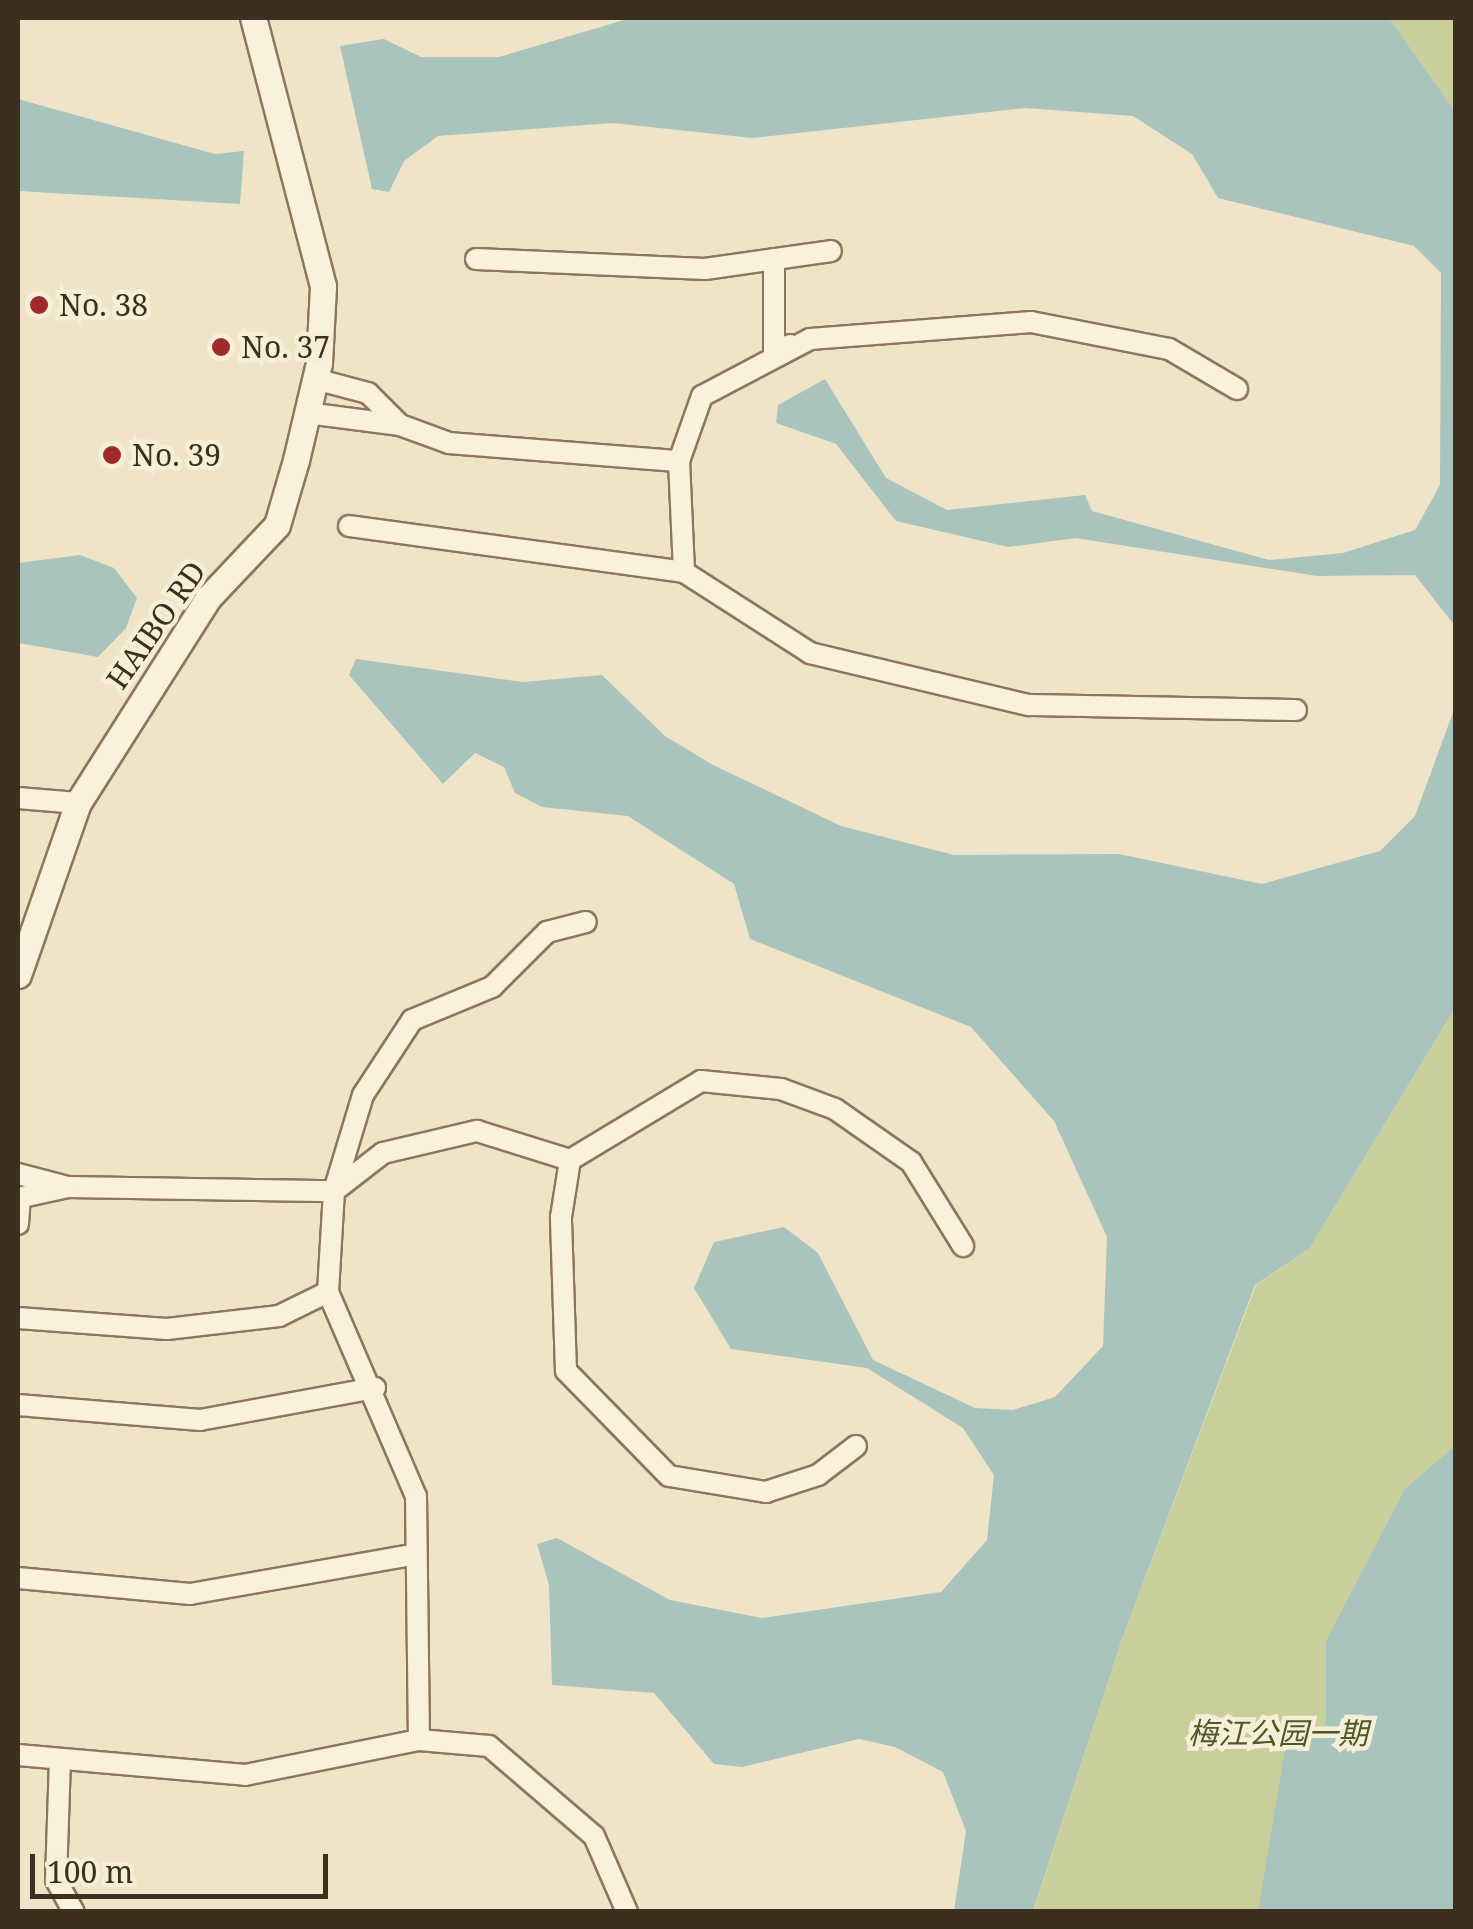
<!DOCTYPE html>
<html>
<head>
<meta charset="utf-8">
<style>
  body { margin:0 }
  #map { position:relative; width:1473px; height:1929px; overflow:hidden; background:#f0e4c8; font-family:"Noto Serif","Noto Sans SC",serif }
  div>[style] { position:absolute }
  .green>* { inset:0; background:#c9cf9b }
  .water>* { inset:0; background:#a9c4bc }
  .roads { filter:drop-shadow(2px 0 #8d765c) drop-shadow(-2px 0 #8d765c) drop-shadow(0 2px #8d765c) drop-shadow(0 -2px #8d765c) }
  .minor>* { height:20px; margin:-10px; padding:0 10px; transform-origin:10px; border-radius:10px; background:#faf1dc }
  .tertiary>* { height:25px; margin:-12.5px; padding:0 12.5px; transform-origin:12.5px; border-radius:12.5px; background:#faf1dc }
  .dots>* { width:28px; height:28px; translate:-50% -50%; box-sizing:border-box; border:5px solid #f7eed8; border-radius:50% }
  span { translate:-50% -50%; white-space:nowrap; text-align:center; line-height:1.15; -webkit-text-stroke:9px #f7eed8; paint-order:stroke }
  .poi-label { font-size:30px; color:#3d2e20 }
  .left { translate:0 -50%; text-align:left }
  .street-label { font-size:30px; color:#3d2e20 }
  .park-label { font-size:30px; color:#4d5a26; font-style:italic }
  .frame { position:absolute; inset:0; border:20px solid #3d2e20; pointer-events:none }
  .scale { position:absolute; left:30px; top:1854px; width:298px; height:45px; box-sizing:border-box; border:5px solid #3d2e20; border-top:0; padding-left:12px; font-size:30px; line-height:35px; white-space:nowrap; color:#3d2e20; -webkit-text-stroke:8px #f7eed8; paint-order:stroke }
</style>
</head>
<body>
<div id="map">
  <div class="green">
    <div style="clip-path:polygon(1389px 18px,1455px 18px,1455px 111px)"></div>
    <div style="clip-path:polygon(1455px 1008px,1455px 1911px,1033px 1912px,1122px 1639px,1256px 1285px,1309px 1249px)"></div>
  </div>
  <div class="water">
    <div style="clip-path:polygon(631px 18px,1389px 18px,1455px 111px,1455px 626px,1415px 575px,1317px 576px,1076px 538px,1008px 547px,896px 521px,836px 444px,776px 423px,778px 405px,825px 379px,886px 478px,947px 510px,1085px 495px,1092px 511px,1269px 560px,1343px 553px,1415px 530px,1440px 485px,1441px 273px,1414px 246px,1218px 198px,1192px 154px,1133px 116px,1025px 108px,752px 138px,613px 123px,438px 136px,404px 161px,389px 192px,372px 189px,340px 46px,384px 39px,421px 57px,499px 57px)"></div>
    <div style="clip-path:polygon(18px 99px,215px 154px,244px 151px,240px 204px,18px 191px)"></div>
    <div style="clip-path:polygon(80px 555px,114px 568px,137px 598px,126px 628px,98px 657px,18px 643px,18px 563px)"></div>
    <div style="clip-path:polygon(356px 659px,523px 682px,602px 675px,665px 736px,713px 765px,841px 826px,954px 855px,1119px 854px,1262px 884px,1380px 851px,1415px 816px,1455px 707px,1455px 1008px,1309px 1249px,1255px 1285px,1122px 1639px,1033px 1911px,954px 1911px,966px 1831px,943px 1772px,895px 1747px,859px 1739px,742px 1767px,714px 1764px,654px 1693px,552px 1685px,549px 1585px,537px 1544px,557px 1538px,670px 1600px,762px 1618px,941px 1592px,987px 1540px,994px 1475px,963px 1428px,867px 1368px,731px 1349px,694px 1288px,714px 1242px,784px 1227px,818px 1253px,873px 1360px,975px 1408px,1013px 1410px,1055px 1397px,1103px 1346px,1107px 1237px,1054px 1121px,971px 1027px,750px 939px,734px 884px,628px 816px,542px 807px,515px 793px,504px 767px,475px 753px,443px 784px,349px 675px)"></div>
    <div style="clip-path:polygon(1455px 1446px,1455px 1911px,1258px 1911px,1286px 1743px,1326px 1725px,1326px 1641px,1405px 1489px)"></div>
  </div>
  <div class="roads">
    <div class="minor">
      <div style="left:476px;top:259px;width:229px;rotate:2.5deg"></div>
      <div style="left:705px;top:269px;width:127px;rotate:-8.1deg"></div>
      <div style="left:774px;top:259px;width:91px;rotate:90deg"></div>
      <div style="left:774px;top:350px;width:17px;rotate:-17deg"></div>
      <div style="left:315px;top:379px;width:55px;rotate:14.8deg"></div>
      <div style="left:368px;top:393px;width:45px;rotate:45deg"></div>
      <div style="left:400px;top:425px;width:52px;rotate:20.2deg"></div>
      <div style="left:449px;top:443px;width:231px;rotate:4.5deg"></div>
      <div style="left:679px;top:461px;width:69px;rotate:-70.5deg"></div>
      <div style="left:702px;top:396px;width:122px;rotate:-27.8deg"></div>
      <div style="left:810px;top:339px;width:222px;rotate:-4.4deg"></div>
      <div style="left:1031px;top:322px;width:141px;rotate:11.1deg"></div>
      <div style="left:1169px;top:349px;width:79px;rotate:30.5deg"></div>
      <div style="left:307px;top:413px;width:94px;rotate:7.4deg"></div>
      <div style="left:679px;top:461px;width:111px;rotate:87.4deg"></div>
      <div style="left:684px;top:572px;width:150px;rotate:32.7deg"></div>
      <div style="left:810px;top:653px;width:225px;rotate:13.4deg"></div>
      <div style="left:1029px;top:705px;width:267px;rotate:1.1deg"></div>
      <div style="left:349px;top:526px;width:338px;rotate:7.8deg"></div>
      <div style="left:18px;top:798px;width:60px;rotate:4.8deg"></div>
      <div style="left:18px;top:1174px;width:52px;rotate:14.6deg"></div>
      <div style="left:68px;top:1187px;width:266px;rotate:0.9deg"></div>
      <div style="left:334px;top:1191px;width:101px;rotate:93.4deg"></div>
      <div style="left:328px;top:1292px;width:222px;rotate:66.7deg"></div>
      <div style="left:416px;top:1496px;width:244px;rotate:89.3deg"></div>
      <div style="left:334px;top:1191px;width:100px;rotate:-73.2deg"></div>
      <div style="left:363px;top:1095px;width:90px;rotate:-56.8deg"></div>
      <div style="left:412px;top:1020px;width:87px;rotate:-22.4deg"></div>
      <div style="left:492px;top:987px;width:78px;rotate:-45deg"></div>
      <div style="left:547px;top:932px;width:40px;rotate:-14.4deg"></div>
      <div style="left:334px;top:1191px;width:62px;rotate:-37.8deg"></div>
      <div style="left:383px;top:1153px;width:97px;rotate:-13.2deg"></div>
      <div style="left:477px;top:1131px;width:97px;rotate:17.3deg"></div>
      <div style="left:18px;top:1198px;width:51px;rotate:-12.4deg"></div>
      <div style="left:18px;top:1224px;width:26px;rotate:-86deg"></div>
      <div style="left:18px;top:1318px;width:149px;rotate:4.2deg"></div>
      <div style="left:167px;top:1329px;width:113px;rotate:-6.6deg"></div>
      <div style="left:279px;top:1316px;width:55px;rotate:-26.1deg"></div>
      <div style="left:18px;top:1405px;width:183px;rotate:4.7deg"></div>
      <div style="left:200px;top:1420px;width:178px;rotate:-10.4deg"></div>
      <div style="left:856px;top:1446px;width:48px;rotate:142.7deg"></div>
      <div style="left:818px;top:1475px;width:55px;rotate:161.9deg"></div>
      <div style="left:766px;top:1492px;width:98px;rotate:-170.6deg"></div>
      <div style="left:669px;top:1476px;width:147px;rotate:-134.4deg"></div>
      <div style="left:566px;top:1371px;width:154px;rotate:-91.9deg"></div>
      <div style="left:561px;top:1217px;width:58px;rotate:-81deg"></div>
      <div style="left:570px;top:1160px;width:153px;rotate:-31.1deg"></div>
      <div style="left:701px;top:1081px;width:80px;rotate:5.7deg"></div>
      <div style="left:781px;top:1089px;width:58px;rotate:20.3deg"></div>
      <div style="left:835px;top:1109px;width:93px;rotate:34.9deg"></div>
      <div style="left:911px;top:1162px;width:99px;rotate:58.2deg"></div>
      <div style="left:18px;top:1578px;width:173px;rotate:5.3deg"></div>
      <div style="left:190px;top:1594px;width:230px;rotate:-10deg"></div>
      <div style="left:18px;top:1755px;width:228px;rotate:5deg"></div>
      <div style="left:245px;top:1775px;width:177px;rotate:-11.4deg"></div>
      <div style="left:419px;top:1740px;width:70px;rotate:4.9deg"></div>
      <div style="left:489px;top:1746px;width:138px;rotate:40.6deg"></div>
      <div style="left:594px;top:1836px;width:83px;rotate:66.5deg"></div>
      <div style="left:60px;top:1759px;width:121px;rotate:91.9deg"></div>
      <div style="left:56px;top:1880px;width:37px;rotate:61deg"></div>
    </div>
    <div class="tertiary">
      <div style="left:18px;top:975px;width:182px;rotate:-70.8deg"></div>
      <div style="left:78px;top:803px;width:243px;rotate:-57.6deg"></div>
      <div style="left:208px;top:598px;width:100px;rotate:-46.6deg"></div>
      <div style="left:277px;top:525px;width:68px;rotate:-73.7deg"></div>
      <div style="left:296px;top:460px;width:100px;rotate:-76.7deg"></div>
      <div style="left:319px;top:363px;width:77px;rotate:-87deg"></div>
      <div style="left:323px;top:286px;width:277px;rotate:-104.6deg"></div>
    </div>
  </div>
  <div class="dots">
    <div style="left:39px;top:305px;background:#9e2a2b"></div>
    <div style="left:221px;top:347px;background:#9e2a2b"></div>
    <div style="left:112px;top:455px;background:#9e2a2b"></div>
  </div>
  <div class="poi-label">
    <span class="left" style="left:59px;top:305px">No. 38</span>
    <span class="left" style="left:241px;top:347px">No. 37</span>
    <span class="left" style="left:132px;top:455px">No. 39</span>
  </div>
  <div class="street-label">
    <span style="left:156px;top:625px;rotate:-55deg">HAIBO RD</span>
  </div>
  <div class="park-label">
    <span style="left:1278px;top:1733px">梅江公园一期</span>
  </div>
  <div class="frame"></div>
  <div class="scale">100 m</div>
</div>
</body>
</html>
